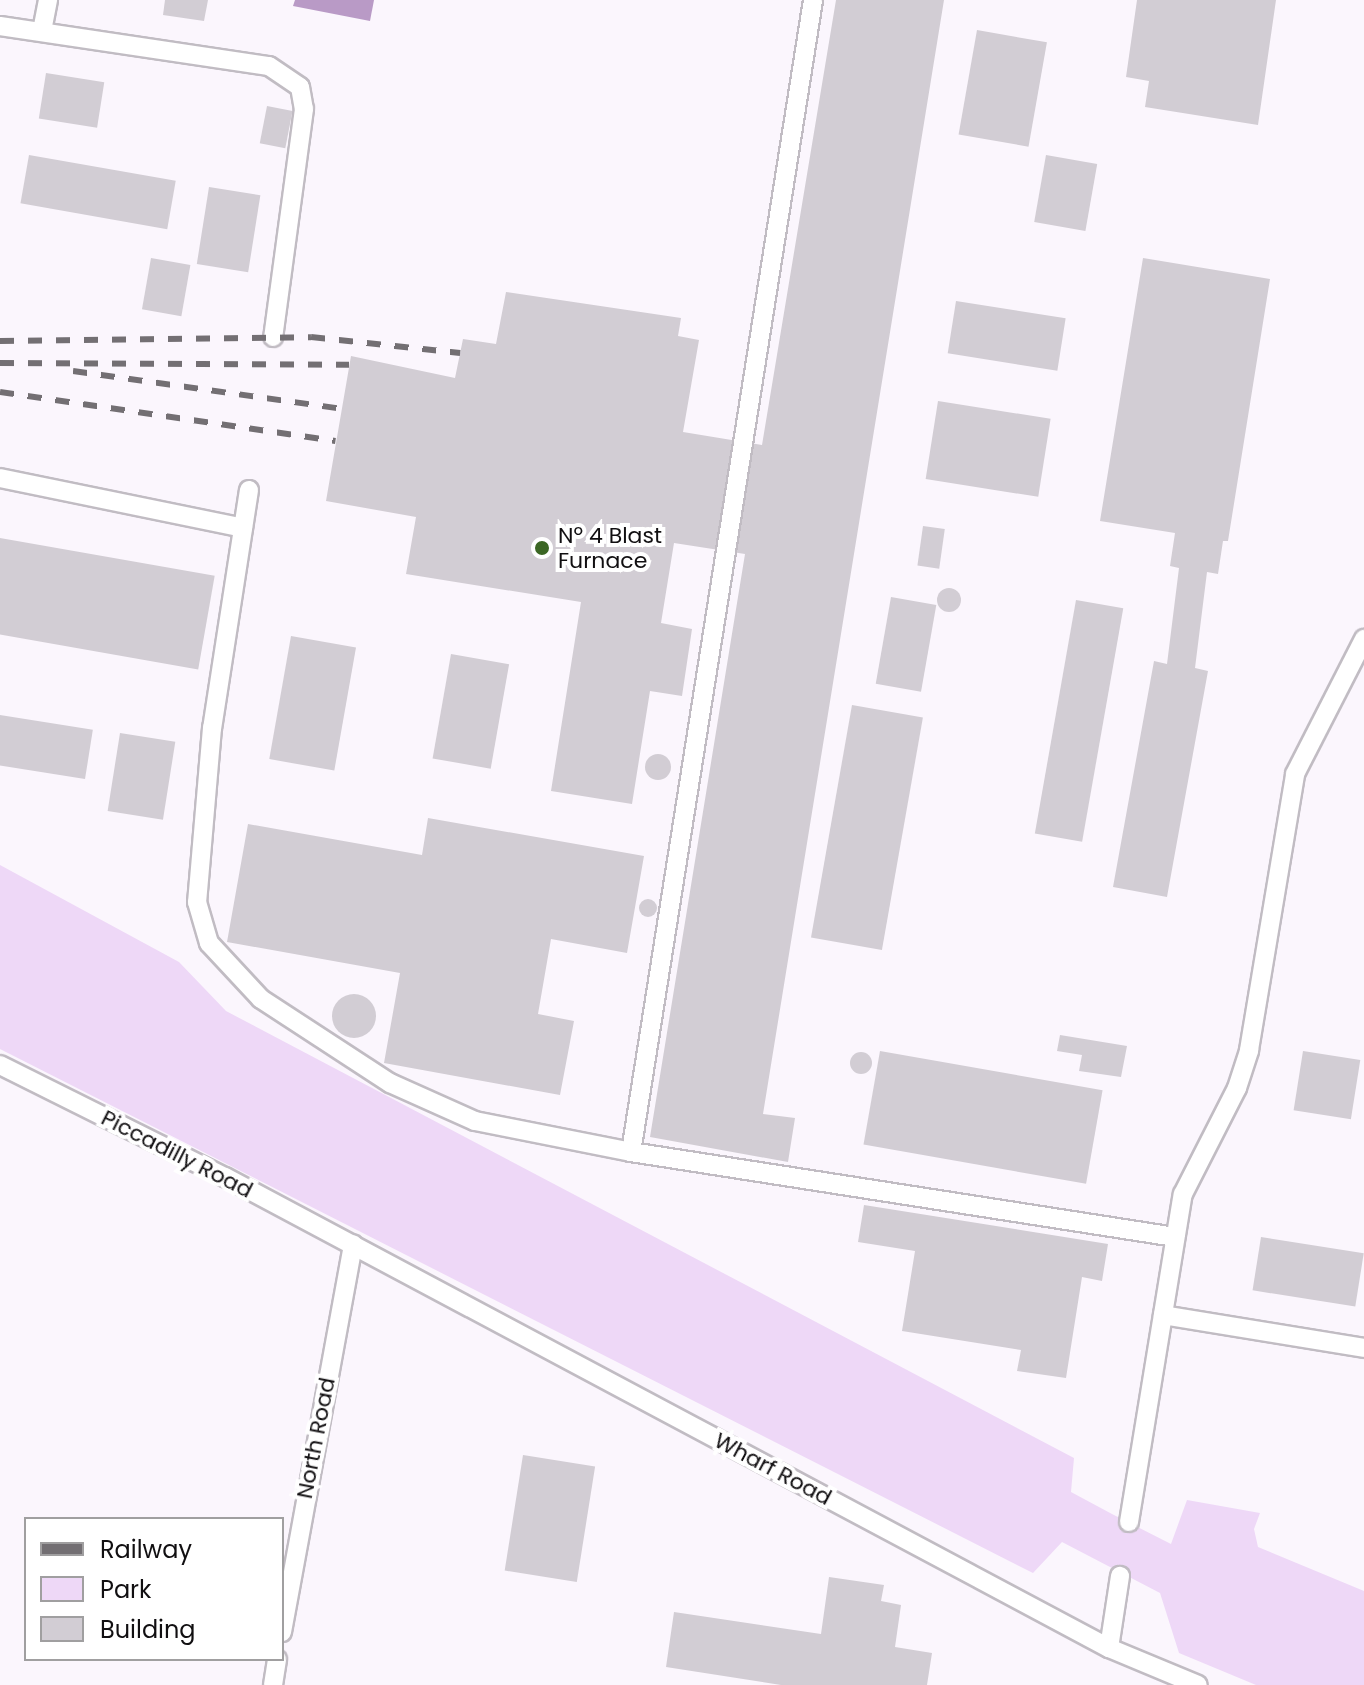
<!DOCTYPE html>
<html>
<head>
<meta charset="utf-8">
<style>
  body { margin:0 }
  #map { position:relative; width:1364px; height:1685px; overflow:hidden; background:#fbf6fd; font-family:Poppins,sans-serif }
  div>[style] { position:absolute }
  .green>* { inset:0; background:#eed8f7 }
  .water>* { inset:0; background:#b99ac6 }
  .building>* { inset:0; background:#d2cdd4; transform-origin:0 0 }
  .round { border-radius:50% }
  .roads { filter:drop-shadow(2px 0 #c1bcc3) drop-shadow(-2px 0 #c1bcc3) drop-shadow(0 2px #c1bcc3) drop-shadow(0 -2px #c1bcc3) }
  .service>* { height:18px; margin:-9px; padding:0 9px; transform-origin:9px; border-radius:9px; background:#fff }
  .rail>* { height:6px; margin-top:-3px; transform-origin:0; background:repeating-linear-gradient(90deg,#736f73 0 14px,transparent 0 28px) }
  .dots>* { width:22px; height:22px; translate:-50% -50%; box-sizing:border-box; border:4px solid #fff; border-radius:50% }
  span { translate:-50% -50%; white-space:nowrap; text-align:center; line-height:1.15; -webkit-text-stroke:8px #fff; paint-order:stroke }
  .poi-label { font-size:22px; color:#110f11 }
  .left { translate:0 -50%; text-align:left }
  .street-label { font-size:22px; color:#110f11 }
  .legend { position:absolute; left:24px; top:1517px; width:260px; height:144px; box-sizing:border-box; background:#fff; border:2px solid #a09fa0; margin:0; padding:10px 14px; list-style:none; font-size:24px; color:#110f11 }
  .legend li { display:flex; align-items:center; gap:16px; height:40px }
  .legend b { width:40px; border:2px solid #a09fa0 }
</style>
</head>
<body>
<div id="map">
  <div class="green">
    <div style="clip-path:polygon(0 865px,179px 962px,226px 1011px,1074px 1458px,1071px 1492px,1112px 1514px,1171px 1544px,1187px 1500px,1260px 1513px,1254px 1529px,1258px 1547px,1364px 1591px,1364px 1685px,1256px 1685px,1179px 1653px,1160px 1593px,1062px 1542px,1033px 1573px,0 1049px)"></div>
  </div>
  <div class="water">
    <div style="clip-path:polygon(295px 0,374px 0,370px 21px,293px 6px)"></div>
  </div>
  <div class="building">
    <div style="clip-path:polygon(165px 0,208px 0,204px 21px,163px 15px)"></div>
    <div style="clip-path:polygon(836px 0,944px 0,763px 1114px,795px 1118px,788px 1162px,650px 1137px,745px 554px,674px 543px,661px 623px,692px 629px,682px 696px,650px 691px,632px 804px,551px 791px,581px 602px,406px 574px,416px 517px,326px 501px,351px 356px,455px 378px,463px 339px,496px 344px,506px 292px,681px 318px,678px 336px,699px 340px,683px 432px,762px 445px)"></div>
    <div style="clip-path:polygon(1137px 0,1276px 0,1258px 125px,1145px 107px,1149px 81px,1126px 77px)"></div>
    <div style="left:977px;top:30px;width:71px;height:106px;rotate:10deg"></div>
    <div style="left:46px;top:73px;width:59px;height:46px;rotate:9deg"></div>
    <div style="left:267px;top:106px;width:26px;height:38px;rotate:11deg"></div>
    <div style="left:29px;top:155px;width:149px;height:49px;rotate:10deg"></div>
    <div style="left:1046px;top:155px;width:52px;height:68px;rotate:10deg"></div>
    <div style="left:209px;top:187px;width:52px;height:78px;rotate:9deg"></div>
    <div style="left:151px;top:258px;width:40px;height:52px;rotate:10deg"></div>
    <div style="clip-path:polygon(1143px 258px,1270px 279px,1228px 541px,1223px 541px,1218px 574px,1207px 572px,1195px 668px,1208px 671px,1167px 897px,1113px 887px,1154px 661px,1167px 664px,1179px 568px,1170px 566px,1175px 533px,1100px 521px)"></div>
    <div style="left:956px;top:301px;width:111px;height:53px;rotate:9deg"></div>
    <div style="left:938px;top:401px;width:114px;height:79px;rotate:9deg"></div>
    <div style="left:923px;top:526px;width:22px;height:40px;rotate:8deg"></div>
    <div style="left:0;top:538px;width:218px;height:95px;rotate:10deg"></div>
    <div class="round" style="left:937px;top:588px;width:24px;height:24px"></div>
    <div style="left:891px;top:597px;width:46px;height:88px;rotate:10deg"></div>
    <div style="left:1076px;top:600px;width:48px;height:237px;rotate:10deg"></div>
    <div style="left:291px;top:636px;width:66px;height:125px;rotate:10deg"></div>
    <div style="left:451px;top:654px;width:59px;height:106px;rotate:10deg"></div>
    <div style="left:852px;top:705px;width:72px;height:236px;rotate:10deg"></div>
    <div style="left:0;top:715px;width:94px;height:50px;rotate:9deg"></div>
    <div style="left:120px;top:733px;width:56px;height:79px;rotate:9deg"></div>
    <div class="round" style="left:645px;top:754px;width:26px;height:26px"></div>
    <div style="clip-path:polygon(428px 818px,644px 856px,627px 953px,551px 939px,538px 1014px,574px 1021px,560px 1095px,384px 1063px,400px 973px,227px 942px,248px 824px,422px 855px)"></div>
    <div class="round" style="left:639px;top:899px;width:18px;height:18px"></div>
    <div class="round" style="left:332px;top:994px;width:44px;height:44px"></div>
    <div style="clip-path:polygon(1060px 1035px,1127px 1046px,1121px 1077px,1079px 1071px,1082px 1055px,1057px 1051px)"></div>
    <div style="left:880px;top:1051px;width:226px;height:95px;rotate:10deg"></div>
    <div style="left:1303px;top:1051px;width:58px;height:60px;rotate:9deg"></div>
    <div class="round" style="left:850px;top:1052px;width:22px;height:22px"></div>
    <div style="clip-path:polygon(864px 1205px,1108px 1244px,1102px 1281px,1082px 1277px,1066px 1378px,1017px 1371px,1021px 1350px,902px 1331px,915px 1251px,858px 1242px)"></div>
    <div style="left:1261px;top:1237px;width:104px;height:54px;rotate:9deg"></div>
    <div style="left:523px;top:1455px;width:73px;height:117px;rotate:9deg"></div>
    <div style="clip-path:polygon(829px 1577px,884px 1585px,881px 1601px,901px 1605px,895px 1647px,932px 1653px,927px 1685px,781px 1685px,666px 1667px,674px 1612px,821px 1634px)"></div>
  </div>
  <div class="roads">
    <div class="service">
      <div style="left:0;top:26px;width:272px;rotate:8.5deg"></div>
      <div style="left:269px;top:66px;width:37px;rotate:34deg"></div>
      <div style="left:300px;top:87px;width:22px;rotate:80deg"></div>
      <div style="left:304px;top:109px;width:230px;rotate:97.7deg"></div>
      <div style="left:42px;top:31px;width:32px;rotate:-79deg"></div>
      <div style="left:0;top:478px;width:248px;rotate:11.6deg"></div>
      <div style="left:249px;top:490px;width:241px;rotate:98.8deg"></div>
      <div style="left:212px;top:728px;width:175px;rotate:94.9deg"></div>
      <div style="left:197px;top:902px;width:43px;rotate:73.7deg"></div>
      <div style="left:209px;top:943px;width:76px;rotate:47.1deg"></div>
      <div style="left:261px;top:999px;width:154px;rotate:33.1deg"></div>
      <div style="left:390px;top:1083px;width:93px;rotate:24.1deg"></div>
      <div style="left:475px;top:1121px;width:159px;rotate:11.2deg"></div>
      <div style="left:631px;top:1152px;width:551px;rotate:8.88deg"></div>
      <div style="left:0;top:1065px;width:251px;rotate:26.5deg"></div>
      <div style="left:225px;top:1177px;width:1002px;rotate:28.05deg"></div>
      <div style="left:1109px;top:1648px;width:96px;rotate:22.6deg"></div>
      <div style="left:631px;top:1152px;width:1166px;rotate:-81.02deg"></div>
      <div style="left:1163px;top:1315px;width:204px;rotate:9.3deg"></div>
      <div style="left:1129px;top:1522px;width:332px;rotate:-80.7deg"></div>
      <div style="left:1183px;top:1194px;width:119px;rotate:-63deg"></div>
      <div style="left:1237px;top:1088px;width:40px;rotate:-72deg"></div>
      <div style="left:1249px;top:1050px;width:280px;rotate:-80.5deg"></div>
      <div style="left:1295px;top:774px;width:152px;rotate:-62.9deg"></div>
      <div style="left:282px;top:1632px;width:394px;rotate:-79.6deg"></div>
      <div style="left:1109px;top:1648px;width:73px;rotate:-81.3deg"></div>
      <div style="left:273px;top:1685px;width:26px;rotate:-81deg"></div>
    </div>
  </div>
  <div class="rail">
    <div style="left:0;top:341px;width:311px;rotate:-0.7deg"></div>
    <div style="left:311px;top:337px;width:150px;rotate:6.1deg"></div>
    <div style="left:0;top:363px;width:349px;rotate:0.3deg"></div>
    <div style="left:73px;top:371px;width:272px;rotate:8deg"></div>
    <div style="left:0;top:392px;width:339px;rotate:8.3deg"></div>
  </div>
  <div class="dots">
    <div style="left:542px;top:548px;background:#3b6624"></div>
  </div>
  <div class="poi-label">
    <span class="left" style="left:558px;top:548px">Nº 4 Blast<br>Furnace</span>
  </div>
  <div class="street-label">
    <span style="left:177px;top:1154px;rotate:27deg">Piccadilly Road</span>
    <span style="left:316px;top:1438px;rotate:-79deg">North Road</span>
    <span style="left:773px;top:1469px;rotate:28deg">Wharf Road</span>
  </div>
  <ul class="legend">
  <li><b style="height:10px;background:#736f73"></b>Railway</li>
  <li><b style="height:22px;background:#eed8f7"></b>Park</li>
  <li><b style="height:22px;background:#d2cdd4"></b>Building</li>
  </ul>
</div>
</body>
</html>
